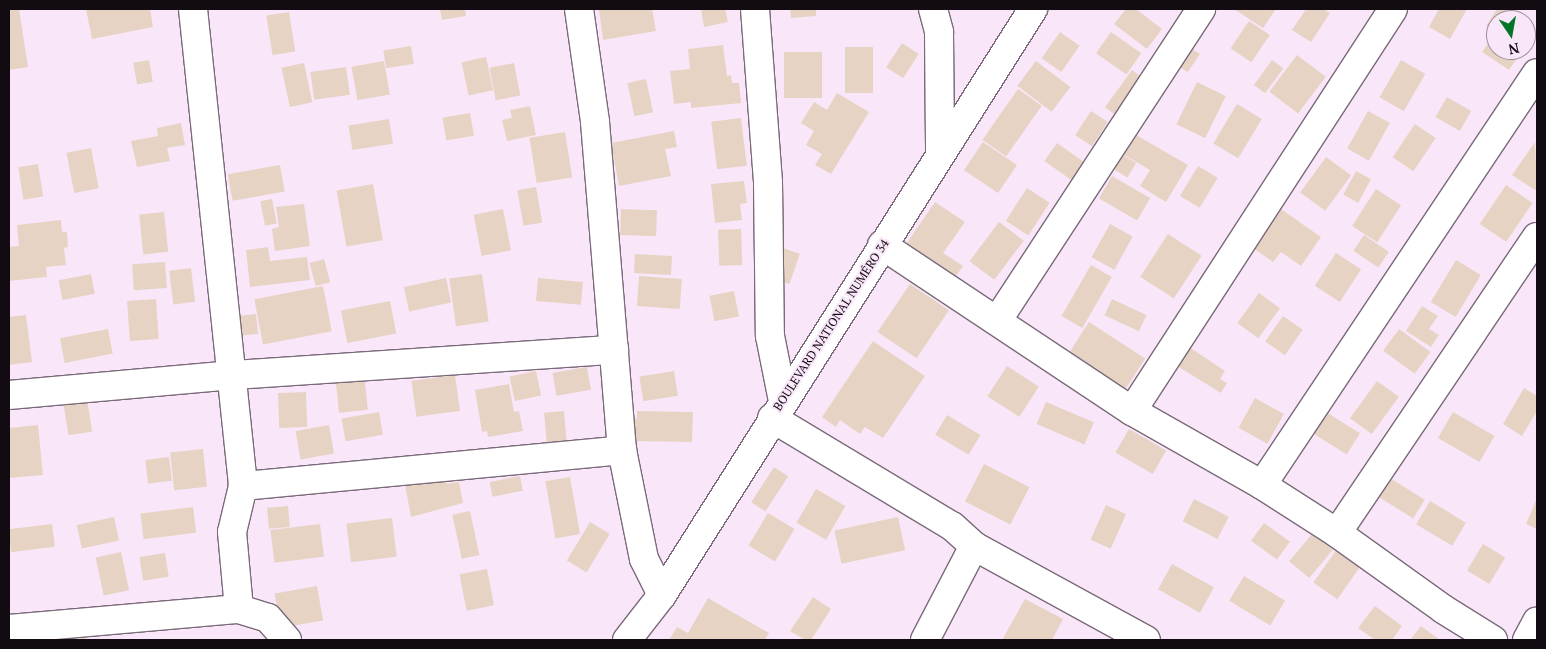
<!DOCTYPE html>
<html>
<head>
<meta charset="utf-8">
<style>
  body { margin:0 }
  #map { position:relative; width:1546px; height:649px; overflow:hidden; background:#f9e7f9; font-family:"PT Serif",serif }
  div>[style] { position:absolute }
  .building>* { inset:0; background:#e7d3c4; transform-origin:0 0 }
  .roads { filter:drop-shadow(1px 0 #7a6a79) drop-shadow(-1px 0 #7a6a79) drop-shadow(0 1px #7a6a79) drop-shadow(0 -1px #7a6a79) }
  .minor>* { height:28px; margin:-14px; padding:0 14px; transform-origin:14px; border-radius:14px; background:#fff }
  .major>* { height:28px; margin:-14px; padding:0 14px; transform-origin:14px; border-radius:14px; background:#fff }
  span { translate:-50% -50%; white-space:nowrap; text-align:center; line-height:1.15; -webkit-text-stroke:4px #f9e7f9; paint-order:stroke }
  .street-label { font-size:12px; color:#120c12 }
  .frame { position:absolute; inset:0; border:10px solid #120c12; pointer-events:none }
  .north { position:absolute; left:1486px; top:10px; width:50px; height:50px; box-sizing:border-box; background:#f9e7f9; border:1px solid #9d8f9d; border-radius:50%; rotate:168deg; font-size:14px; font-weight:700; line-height:20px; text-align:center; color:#120c12 }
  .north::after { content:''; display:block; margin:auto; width:18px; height:22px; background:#037529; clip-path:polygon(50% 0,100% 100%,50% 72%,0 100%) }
</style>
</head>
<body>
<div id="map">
  <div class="building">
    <div style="clip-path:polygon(9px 9px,19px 9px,28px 67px,9px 70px)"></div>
    <div style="clip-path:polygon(86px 9px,150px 9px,153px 27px,92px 39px)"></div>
    <div style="clip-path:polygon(440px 9px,465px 9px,466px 16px,442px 20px)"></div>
    <div style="clip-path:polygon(599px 9px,652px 9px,656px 31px,603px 40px)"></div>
    <div style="clip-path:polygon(701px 9px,725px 9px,728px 22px,704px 27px)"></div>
    <div style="clip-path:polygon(790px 9px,816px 9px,816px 16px,791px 18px)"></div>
    <div style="clip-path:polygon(1126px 9px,1136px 9px,1162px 29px,1147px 49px,1114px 24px)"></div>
    <div style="clip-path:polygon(1234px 9px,1276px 9px,1263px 28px)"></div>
    <div style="clip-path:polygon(1306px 9px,1323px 9px,1330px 13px,1311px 42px,1292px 30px)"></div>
    <div style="clip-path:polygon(1439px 9px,1467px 9px,1450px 39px,1429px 27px)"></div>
    <div style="clip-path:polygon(1497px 9px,1504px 9px,1521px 20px,1496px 20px,1496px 50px,1523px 50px,1509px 70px,1482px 52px,1496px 32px,1486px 26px)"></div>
    <div style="left:289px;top:12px;width:40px;height:23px;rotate:81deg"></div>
    <div style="left:1249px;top:21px;width:25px;height:33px;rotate:34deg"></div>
    <div style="clip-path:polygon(1526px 24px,1536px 30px,1526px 45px)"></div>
    <div style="left:1060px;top:32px;width:24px;height:32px;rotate:35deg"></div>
    <div style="left:1111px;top:32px;width:37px;height:26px;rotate:35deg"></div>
    <div style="left:902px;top:43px;width:20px;height:29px;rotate:33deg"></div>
    <div style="left:1185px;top:44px;width:18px;height:22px;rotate:34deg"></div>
    <div style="clip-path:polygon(723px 45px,727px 76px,731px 75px,732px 83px,739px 83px,741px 103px,691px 108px,691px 102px,674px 104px,670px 71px,690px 69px,688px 49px)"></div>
    <div style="left:411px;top:46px;width:18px;height:28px;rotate:81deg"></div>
    <div style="left:845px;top:47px;width:28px;height:46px"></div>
    <div style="left:822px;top:52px;width:46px;height:38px;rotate:90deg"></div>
    <div style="left:1297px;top:55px;width:36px;height:46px;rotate:37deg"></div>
    <div style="left:486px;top:57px;width:34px;height:25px;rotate:78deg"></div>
    <div style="left:149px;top:60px;width:22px;height:16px;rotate:80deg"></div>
    <div style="left:1272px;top:60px;width:14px;height:31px;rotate:36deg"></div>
    <div style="left:1401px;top:60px;width:28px;height:43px;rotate:30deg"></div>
    <div style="left:384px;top:61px;width:34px;height:33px;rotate:80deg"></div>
    <div style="left:1036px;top:61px;width:43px;height:31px;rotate:37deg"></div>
    <div style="left:304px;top:63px;width:40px;height:23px;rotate:78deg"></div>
    <div style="left:514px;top:63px;width:33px;height:25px;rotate:79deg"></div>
    <div style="left:346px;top:67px;width:28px;height:36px;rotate:82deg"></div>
    <div style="left:1132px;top:70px;width:17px;height:46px;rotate:36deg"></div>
    <div style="left:646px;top:79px;width:34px;height:19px;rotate:78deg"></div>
    <div style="left:1197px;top:82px;width:32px;height:47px;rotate:26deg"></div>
    <div style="left:1018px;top:89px;width:29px;height:62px;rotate:35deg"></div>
    <div style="clip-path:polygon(837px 93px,869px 112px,831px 174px,815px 165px,822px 154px,806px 145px,814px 131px,801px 123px,814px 102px,827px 110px)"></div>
    <div style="left:1447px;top:97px;width:28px;height:23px;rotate:30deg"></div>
    <div style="left:1237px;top:104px;width:29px;height:46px;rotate:31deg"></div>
    <div style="clip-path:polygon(530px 106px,536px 135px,507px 141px,502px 120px,512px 118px,510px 110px)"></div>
    <div style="left:1091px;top:111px;width:20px;height:29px;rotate:33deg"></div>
    <div style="left:1368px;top:111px;width:25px;height:43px;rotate:29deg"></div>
    <div style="left:470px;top:113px;width:23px;height:28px;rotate:80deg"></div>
    <div style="left:741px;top:118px;width:48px;height:30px;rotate:83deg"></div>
    <div style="left:389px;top:119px;width:25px;height:41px;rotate:81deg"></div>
    <div style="clip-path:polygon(181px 123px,185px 145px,167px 148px,170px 161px,137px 167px,131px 141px,158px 136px,157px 128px)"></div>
    <div style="left:1415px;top:124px;width:25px;height:40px;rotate:34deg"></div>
    <div style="clip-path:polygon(674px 131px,677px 147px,665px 149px,671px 176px,619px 186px,611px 143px)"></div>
    <div style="left:565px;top:132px;width:46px;height:36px;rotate:81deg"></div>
    <div style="clip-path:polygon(1131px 132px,1188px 165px,1166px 202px,1140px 186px,1150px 170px,1119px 152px)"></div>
    <div style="left:983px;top:142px;width:41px;height:34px;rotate:34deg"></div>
    <div style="clip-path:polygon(1535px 142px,1537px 188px,1535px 190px,1512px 175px)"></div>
    <div style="left:1057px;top:143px;width:33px;height:22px;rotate:35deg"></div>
    <div style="left:91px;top:148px;width:41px;height:25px;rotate:79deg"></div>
    <div style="left:1113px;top:149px;width:27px;height:17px;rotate:31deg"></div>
    <div style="left:1326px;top:157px;width:31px;height:44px;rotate:36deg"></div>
    <div style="left:38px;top:164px;width:33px;height:20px;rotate:81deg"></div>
    <div style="left:280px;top:165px;width:27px;height:53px;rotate:80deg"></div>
    <div style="left:1198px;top:166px;width:23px;height:35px;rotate:31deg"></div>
    <div style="left:1356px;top:171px;width:17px;height:27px;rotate:28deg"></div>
    <div style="left:1112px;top:176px;width:44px;height:26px;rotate:30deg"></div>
    <div style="clip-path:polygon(744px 181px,747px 203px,740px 204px,742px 220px,715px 223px,711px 184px)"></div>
    <div style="left:373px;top:184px;width:57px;height:37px;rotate:80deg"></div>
    <div style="left:1506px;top:185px;width:32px;height:47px;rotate:34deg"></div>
    <div style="left:536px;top:187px;width:36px;height:19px;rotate:80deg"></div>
    <div style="left:1027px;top:188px;width:27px;height:39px;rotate:33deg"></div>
    <div style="left:1376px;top:189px;width:30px;height:44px;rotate:33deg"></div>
    <div style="left:272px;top:199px;width:25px;height:12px;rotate:79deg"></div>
    <div style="clip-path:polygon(935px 202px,965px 222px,943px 253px,963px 266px,951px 283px,902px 250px)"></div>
    <div style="clip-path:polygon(304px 204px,310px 246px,275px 251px,272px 229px,279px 227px,276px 207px)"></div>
    <div style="clip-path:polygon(1278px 207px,1321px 237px,1301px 266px,1281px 252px,1273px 262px,1250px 246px)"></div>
    <div style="left:503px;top:209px;width:42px;height:30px;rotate:79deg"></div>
    <div style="left:621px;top:209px;width:36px;height:26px;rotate:2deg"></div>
    <div style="left:164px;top:212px;width:40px;height:25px;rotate:84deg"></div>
    <div style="clip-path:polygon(61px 220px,62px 232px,67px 232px,68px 247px,64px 248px,66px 265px,46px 267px,47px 277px,9px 281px,9px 247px,19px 246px,17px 225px)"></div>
    <div style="left:999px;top:222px;width:31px;height:49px;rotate:37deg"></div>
    <div style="left:1110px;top:224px;width:26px;height:38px;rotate:29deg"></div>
    <div style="left:741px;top:229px;width:36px;height:23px;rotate:88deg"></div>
    <div style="left:1168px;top:234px;width:40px;height:51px;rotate:33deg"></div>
    <div style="left:1364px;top:235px;width:30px;height:19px;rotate:34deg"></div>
    <div style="clip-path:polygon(268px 247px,270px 261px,307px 257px,310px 280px,250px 287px,246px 250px)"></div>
    <div style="left:780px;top:247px;width:21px;height:32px;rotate:19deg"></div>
    <div style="left:1336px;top:253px;width:30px;height:39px;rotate:33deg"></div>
    <div style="left:635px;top:254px;width:37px;height:19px;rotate:3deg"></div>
    <div style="left:324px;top:259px;width:24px;height:15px;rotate:75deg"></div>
    <div style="left:1456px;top:260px;width:29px;height:49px;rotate:31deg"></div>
    <div style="left:165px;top:262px;width:26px;height:33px;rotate:86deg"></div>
    <div style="left:1091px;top:265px;width:24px;height:59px;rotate:30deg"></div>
    <div style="left:191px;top:268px;width:34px;height:22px;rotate:83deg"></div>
    <div style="left:91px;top:274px;width:20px;height:33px;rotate:79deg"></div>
    <div style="left:482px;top:274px;width:48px;height:33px;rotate:82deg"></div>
    <div style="left:639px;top:276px;width:43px;height:30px;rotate:4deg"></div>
    <div style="left:446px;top:278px;width:25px;height:43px;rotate:78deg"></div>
    <div style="left:538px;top:278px;width:45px;height:23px;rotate:5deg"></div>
    <div style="left:910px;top:284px;width:47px;height:58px;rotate:34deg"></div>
    <div style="left:323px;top:286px;width:46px;height:70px;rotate:79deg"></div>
    <div style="left:734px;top:291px;width:26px;height:25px;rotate:79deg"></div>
    <div style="left:1259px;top:293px;width:26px;height:37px;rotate:36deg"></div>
    <div style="left:156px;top:299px;width:40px;height:29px;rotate:86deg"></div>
    <div style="left:1112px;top:299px;width:38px;height:18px;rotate:25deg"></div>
    <div style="left:390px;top:301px;width:33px;height:50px;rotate:79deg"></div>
    <div style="clip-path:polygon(1422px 306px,1438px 316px,1429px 329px,1439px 335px,1431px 347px,1406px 331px)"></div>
    <div style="left:256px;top:314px;width:20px;height:23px;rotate:84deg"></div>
    <div style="clip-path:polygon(26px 315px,32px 362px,9px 365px,9px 317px)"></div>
    <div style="left:1283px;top:316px;width:24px;height:31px;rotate:35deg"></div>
    <div style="left:1089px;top:322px;width:67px;height:36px;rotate:33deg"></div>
    <div style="left:108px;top:329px;width:25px;height:49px;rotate:79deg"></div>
    <div style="left:1399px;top:329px;width:39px;height:27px;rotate:36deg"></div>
    <div style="clip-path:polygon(873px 341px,925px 376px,883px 438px,865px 427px,860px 434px,840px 420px,836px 427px,822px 417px)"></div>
    <div style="clip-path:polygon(1186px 345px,1225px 371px,1220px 379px,1227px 383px,1221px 393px,1174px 364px)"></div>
    <div style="left:1007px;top:366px;width:38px;height:36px;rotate:33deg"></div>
    <div style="left:587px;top:367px;width:23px;height:35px;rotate:80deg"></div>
    <div style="left:536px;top:371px;width:25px;height:27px;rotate:78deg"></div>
    <div style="left:674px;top:371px;width:25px;height:35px;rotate:81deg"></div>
    <div style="left:364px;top:373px;width:37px;height:29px;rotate:84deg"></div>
    <div style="left:455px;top:375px;width:36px;height:44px;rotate:82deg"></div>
    <div style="left:1377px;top:381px;width:27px;height:46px;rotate:36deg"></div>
    <div style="clip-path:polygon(509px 384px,514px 412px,519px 411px,523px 431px,488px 437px,487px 431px,482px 432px,475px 390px)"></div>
    <div style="clip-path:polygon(1524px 388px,1537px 396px,1537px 411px,1522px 436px,1503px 424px)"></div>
    <div style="left:306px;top:392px;width:35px;height:28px;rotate:88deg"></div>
    <div style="left:1255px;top:398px;width:33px;height:34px;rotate:29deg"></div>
    <div style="left:87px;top:399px;width:33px;height:24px;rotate:81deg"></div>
    <div style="left:1046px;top:402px;width:52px;height:24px;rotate:23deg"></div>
    <div style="left:564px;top:411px;width:36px;height:20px;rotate:85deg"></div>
    <div style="clip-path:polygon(637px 411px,693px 412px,692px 442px,630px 441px,630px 419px,637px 419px)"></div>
    <div style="left:379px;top:412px;width:23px;height:38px;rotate:80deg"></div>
    <div style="left:1326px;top:412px;width:40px;height:25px;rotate:32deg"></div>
    <div style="left:1453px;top:412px;width:48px;height:30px;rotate:30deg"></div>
    <div style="left:947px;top:415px;width:39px;height:23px;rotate:31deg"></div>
    <div style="clip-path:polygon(38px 425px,43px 475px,9px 478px,9px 428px)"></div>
    <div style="left:329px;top:425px;width:29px;height:34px;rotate:80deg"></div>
    <div style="left:1129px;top:429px;width:43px;height:27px;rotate:30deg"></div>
    <div style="left:203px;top:449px;width:38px;height:33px;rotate:84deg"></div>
    <div style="left:169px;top:457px;width:24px;height:24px;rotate:83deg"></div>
    <div style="left:984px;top:464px;width:51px;height:42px;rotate:27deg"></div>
    <div style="left:774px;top:467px;width:17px;height:42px;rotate:33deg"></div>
    <div style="left:520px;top:476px;width:15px;height:31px;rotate:79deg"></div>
    <div style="left:570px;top:477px;width:58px;height:25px;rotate:80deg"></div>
    <div style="clip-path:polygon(446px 478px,447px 484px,459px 482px,463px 503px,411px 517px,405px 485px)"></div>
    <div style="left:1390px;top:478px;width:41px;height:22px;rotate:32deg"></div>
    <div style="left:816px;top:489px;width:34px;height:39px;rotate:30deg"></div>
    <div style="clip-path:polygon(1537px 498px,1537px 529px,1526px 524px)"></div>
    <div style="left:1194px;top:499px;width:39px;height:25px;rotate:27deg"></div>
    <div style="left:1430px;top:501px;width:42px;height:27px;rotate:31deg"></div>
    <div style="left:1106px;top:505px;width:22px;height:38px;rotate:24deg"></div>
    <div style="left:288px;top:506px;width:21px;height:21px;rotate:85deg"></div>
    <div style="left:193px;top:507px;width:26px;height:53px;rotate:83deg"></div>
    <div style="left:470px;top:511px;width:45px;height:18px;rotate:78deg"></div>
    <div style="left:768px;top:513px;width:31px;height:38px;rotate:31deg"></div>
    <div style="left:114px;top:517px;width:24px;height:38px;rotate:78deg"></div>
    <div style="left:898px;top:517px;width:34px;height:65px;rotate:78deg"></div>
    <div style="left:392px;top:518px;width:39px;height:46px;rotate:83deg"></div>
    <div style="left:590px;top:522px;width:23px;height:45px;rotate:31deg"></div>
    <div style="left:1264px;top:523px;width:32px;height:22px;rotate:36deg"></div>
    <div style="left:52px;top:524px;width:23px;height:44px;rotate:83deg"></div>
    <div style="left:320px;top:524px;width:33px;height:50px;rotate:83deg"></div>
    <div style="left:1313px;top:533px;width:26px;height:37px;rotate:40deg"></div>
    <div style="left:1483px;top:544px;width:26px;height:31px;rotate:31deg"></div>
    <div style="left:1337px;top:549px;width:29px;height:41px;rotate:35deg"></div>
    <div style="left:121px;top:552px;width:39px;height:26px;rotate:78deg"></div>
    <div style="left:165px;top:553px;width:24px;height:26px;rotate:81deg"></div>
    <div style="left:1172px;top:564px;width:48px;height:29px;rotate:29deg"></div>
    <div style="left:487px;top:569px;width:37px;height:28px;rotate:79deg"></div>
    <div style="left:1244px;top:576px;width:48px;height:29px;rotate:31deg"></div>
    <div style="left:317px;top:586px;width:35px;height:43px;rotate:80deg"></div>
    <div style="clip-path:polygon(813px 597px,831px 609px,811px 640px,805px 640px,790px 631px)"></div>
    <div style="clip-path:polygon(708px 598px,769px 633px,765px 640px,669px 640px,677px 627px,688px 633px)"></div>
    <div style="clip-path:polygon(1025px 599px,1063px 619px,1052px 640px,1002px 640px)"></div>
    <div style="clip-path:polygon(1375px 606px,1402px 626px,1392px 640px,1375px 640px,1358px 628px)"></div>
    <div style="clip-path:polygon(1421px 626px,1440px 640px,1410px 640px)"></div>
    <div style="clip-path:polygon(85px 636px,85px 640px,59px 640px,59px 639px)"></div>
  </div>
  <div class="roads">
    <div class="minor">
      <div style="left:193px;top:9px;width:480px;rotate:84deg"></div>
      <div style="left:243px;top:486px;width:47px;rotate:103.4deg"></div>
      <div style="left:232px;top:532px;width:77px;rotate:84.8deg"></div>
      <div style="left:579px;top:9px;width:114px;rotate:81.9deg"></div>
      <div style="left:595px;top:122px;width:329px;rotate:85.3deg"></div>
      <div style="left:622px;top:450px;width:111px;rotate:78.6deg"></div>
      <div style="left:644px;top:559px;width:40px;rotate:63.4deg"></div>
      <div style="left:755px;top:9px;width:173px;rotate:85.7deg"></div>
      <div style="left:768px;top:182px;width:154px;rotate:89.3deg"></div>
      <div style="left:770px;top:336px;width:66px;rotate:78.7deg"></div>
      <div style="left:933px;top:9px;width:24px;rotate:75deg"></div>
      <div style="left:939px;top:32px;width:122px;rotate:89.5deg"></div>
      <div style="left:882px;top:245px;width:300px;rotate:33.6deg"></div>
      <div style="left:1132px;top:411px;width:150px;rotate:29.6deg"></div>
      <div style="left:1262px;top:485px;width:89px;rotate:32.6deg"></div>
      <div style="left:1337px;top:533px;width:130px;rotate:35.6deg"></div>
      <div style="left:1443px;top:609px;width:59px;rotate:31.8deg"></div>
      <div style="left:997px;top:321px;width:373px;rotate:-56.8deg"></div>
      <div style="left:9px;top:395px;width:225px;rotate:-5.1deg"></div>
      <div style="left:233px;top:375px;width:382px;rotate:-3.8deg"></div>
      <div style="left:1132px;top:411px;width:479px;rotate:-57deg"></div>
      <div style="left:772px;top:418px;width:210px;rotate:31deg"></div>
      <div style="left:952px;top:526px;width:30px;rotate:42deg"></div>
      <div style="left:974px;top:546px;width:196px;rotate:28.7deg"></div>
      <div style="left:1262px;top:485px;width:495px;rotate:-56.3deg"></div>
      <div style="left:243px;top:486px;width:381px;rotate:-5.4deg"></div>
      <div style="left:1337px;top:533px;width:357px;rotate:-56deg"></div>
      <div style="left:9px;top:629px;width:231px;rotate:-5deg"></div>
      <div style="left:239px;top:609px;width:30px;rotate:17deg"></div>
      <div style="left:268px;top:618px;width:29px;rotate:49deg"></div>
      <div style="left:925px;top:640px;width:106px;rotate:-62.5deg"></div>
      <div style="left:1527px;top:640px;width:21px;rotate:-62deg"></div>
    </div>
    <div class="major">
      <div style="left:627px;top:640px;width:57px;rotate:-52.1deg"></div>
      <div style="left:662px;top:595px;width:694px;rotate:-57.66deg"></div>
    </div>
  </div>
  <div class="street-label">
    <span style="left:831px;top:325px;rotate:-57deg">BOULEVARD NATIONAL NUMÉRO 34</span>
  </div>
  <div class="frame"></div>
  <div class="north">N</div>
</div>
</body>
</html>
